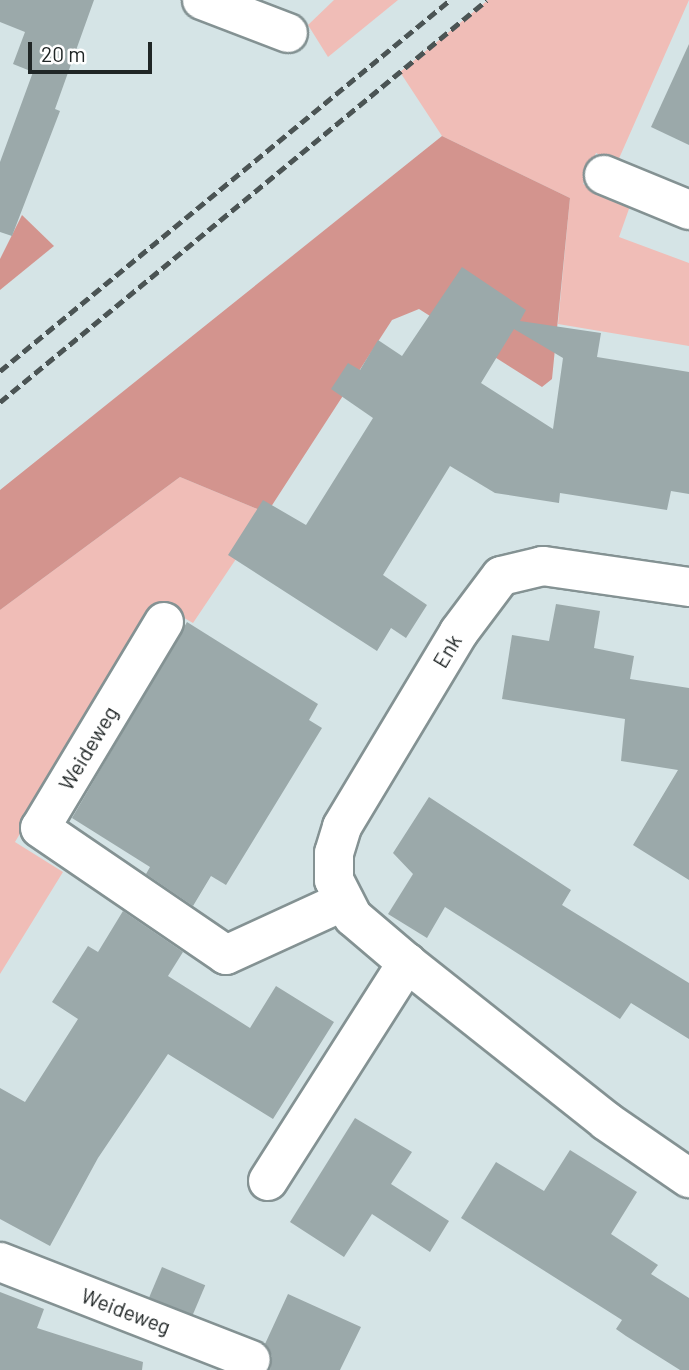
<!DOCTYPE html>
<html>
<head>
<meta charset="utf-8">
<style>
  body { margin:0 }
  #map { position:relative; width:689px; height:1370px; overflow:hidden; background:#d5e4e6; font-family:Barlow,sans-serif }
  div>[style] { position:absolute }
  .green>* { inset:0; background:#f0bdb7 }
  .forest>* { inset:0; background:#d3948e }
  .building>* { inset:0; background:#9ba9aa; transform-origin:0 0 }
  .roads { filter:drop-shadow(2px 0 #849293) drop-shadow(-2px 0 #849293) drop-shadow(0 2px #849293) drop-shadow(0 -2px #849293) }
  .minor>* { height:38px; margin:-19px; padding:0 19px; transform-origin:19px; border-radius:19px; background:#fff }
  .rail>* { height:5px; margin-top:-2.5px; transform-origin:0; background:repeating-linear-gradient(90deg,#4b5454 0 10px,transparent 0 15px) }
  span { translate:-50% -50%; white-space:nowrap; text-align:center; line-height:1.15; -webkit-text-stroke:6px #fff; paint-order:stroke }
  .street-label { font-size:21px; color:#202626 }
  .scale { position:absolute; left:28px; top:42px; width:124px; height:32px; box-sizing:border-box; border:4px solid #202626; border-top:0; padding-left:9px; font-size:21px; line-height:24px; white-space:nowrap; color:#202626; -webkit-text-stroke:5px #fff; paint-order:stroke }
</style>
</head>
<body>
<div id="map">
  <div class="green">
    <div style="clip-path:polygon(334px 0,398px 0,328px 57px,308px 25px)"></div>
    <div style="clip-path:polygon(488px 0,689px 0,617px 163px,596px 153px,583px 184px,630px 206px,619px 237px,689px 263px,689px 346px,558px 324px,570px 198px,442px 136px,400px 72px)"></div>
    <div style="clip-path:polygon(180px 477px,267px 513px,193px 623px,158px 603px,15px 842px,63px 872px,0 974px,0 610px)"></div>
  </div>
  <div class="forest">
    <div style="clip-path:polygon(442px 136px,570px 198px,552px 379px,542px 387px,419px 309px,392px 320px,267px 513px,180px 477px,0 610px,0 490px)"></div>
    <div style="clip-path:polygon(22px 215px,54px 246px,0 290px,0 259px)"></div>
  </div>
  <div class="building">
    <div style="clip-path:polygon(0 0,94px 0,55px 109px,60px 111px,12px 236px,0 232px,0 162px,33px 72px,13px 64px,25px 32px,0 22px)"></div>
    <div style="clip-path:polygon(689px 44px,689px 145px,651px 127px)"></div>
    <div style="clip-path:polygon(evenodd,462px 267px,526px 310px,520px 321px,601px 333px,597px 357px,689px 372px,689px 494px,671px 491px,667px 510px,560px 493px,559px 503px,495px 493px,450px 466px,383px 575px,427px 605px,406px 638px,391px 628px,377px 651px,228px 555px,263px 500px,306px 525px,373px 418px,331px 389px,348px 363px,360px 370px,378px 340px,402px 356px,462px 267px,514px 329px,563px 358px,553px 429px,481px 383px,514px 329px)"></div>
    <div style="clip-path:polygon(556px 604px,600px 611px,594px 648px,634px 656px,630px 679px,689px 688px,689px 880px,633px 845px,678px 770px,621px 761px,625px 719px,502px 699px,512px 635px,549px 641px)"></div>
    <div style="clip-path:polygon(187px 622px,318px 704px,309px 720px,322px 728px,226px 885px,211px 876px,193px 906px,146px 874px,150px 867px,72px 818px)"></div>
    <div style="clip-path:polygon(429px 797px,571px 890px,562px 905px,689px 983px,689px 1039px,631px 1003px,620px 1019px,445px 907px,427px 938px,388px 914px,413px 874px,393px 853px)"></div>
    <div style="clip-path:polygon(123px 911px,183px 952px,168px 976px,250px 1028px,276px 986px,334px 1022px,273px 1119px,168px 1054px,98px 1158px,50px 1246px,0 1219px,0 1088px,25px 1102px,78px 1019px,52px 1002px,88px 946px,98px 952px)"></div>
    <div style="clip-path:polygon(355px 1118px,412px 1152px,391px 1184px,449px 1221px,430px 1252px,372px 1214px,344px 1257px,290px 1222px)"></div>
    <div style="clip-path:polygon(570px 1150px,637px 1192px,611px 1234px,658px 1265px,651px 1274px,689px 1298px,689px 1370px,680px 1370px,626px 1336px,616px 1329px,622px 1320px,461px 1218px,496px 1162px,544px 1191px)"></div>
    <div style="left:162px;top:1267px;width:47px;height:33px;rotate:23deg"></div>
    <div style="clip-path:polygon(0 1292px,44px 1309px,37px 1328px,143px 1362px,142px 1370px,0 1370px)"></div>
    <div style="clip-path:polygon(288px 1294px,361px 1327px,340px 1370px,270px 1370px,272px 1356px,265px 1344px)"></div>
  </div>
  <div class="roads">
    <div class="minor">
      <div style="left:202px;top:0;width:92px;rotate:21deg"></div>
      <div style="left:604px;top:175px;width:92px;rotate:22.4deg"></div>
      <div style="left:689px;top:587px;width:148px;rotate:-171.8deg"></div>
      <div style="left:543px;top:566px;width:43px;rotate:166.6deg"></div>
      <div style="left:501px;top:576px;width:70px;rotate:126.9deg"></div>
      <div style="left:459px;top:632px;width:227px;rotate:121deg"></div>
      <div style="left:342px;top:827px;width:27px;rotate:107deg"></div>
      <div style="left:334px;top:853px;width:27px;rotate:90deg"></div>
      <div style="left:334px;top:880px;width:42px;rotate:62.8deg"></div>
      <div style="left:353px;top:917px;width:71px;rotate:40.4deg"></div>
      <div style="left:407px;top:963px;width:254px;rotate:38.4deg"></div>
      <div style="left:606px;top:1121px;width:101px;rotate:34.5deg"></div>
      <div style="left:164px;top:622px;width:240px;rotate:121deg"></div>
      <div style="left:40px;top:828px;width:225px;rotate:34.3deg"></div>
      <div style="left:226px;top:955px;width:130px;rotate:-24.6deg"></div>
      <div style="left:268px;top:1181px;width:259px;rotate:-57.5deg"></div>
      <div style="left:0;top:1262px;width:269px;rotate:21.3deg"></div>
    </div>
  </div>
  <div class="rail">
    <div style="left:0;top:371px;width:583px;rotate:-39.5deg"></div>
    <div style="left:0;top:402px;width:631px;rotate:-39.54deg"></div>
  </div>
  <div class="street-label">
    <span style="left:447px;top:651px;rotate:-59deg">Enk</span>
    <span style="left:88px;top:748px;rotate:-59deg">Weideweg</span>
    <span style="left:126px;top:1311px;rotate:21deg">Weideweg</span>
  </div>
  <div class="scale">20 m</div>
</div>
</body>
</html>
